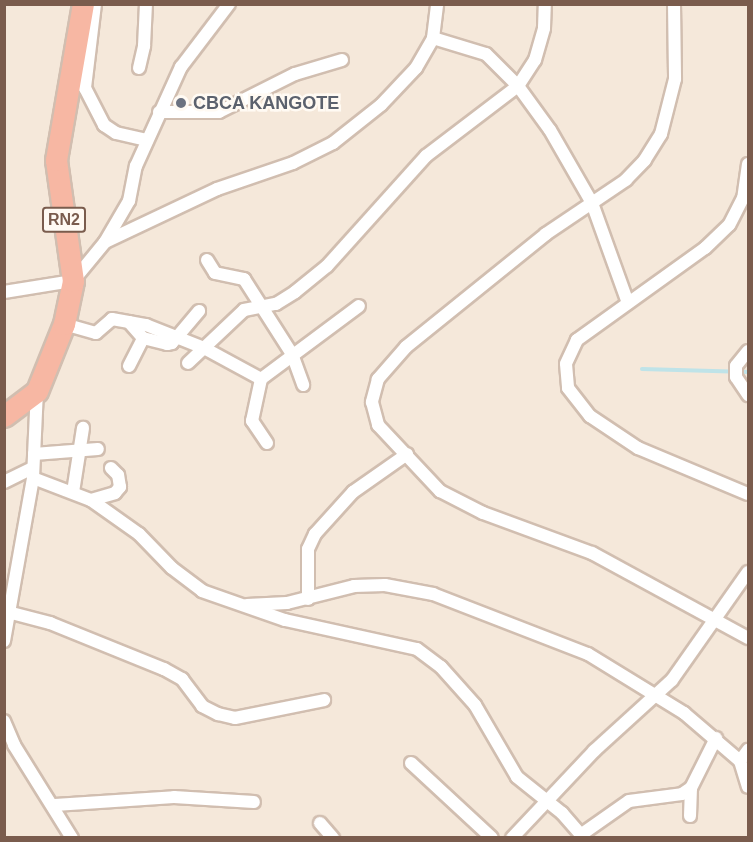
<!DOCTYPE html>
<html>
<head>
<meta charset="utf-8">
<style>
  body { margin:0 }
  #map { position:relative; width:753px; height:842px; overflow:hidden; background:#fdf6ec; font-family:Arial,sans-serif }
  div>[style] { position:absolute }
  .residential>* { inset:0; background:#f5e8da; transform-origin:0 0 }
  .stream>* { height:4px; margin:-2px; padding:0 2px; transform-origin:2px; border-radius:2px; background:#bfe3e8 }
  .roads { filter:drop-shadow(2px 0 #d1beb0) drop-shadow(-2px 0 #d1beb0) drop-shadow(0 2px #d1beb0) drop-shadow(0 -2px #d1beb0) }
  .street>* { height:12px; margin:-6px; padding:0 6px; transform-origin:6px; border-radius:6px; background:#fff }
  .highway>* { height:21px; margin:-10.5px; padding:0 10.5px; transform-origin:10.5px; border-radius:10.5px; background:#f7b7a3 }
  .dots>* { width:16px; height:16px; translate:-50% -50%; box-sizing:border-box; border:3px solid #fffaf3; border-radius:50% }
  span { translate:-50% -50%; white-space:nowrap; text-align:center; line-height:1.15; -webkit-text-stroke:5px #fffaf3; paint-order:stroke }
  .shield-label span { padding:2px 4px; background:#fffaf3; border:2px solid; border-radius:4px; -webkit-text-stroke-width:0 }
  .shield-label { font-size:16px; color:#7a5c4d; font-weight:700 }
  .worship-label { font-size:18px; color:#5b616d; font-weight:700 }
  .left { translate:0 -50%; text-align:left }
  .frame { position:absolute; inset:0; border:6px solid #7a5c4d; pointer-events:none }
</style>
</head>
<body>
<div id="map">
  <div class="residential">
    <div style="left:5px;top:5px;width:743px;height:832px"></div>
  </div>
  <div class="stream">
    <div style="left:642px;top:369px;width:106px;rotate:1.6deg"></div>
  </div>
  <div class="roads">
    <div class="street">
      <div style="left:95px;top:4px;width:85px;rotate:96.8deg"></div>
      <div style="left:85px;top:88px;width:42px;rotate:62.8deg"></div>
      <div style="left:104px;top:125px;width:14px;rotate:34deg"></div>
      <div style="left:116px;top:133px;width:32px;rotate:13deg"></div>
      <div style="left:674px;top:4px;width:75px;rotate:89.2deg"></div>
      <div style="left:675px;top:79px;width:57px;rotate:104.3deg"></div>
      <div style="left:661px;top:134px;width:31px;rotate:122deg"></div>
      <div style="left:645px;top:160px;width:28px;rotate:134deg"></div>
      <div style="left:626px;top:180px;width:97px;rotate:146deg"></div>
      <div style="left:546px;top:234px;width:180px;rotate:141.1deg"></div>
      <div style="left:406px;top:347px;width:43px;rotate:131.2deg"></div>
      <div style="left:378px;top:379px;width:24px;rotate:105deg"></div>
      <div style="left:372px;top:402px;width:24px;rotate:75deg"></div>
      <div style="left:378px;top:425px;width:91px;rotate:46.8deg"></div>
      <div style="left:440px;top:491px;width:48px;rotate:27.1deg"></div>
      <div style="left:483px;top:513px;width:116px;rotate:20.2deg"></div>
      <div style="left:592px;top:553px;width:178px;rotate:28.6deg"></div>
      <div style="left:433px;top:38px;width:55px;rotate:16.8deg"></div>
      <div style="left:486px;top:54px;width:45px;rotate:45deg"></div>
      <div style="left:518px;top:86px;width:54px;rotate:54deg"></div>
      <div style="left:550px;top:130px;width:84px;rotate:60.1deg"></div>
      <div style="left:592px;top:203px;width:106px;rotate:70.2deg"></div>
      <div style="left:139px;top:68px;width:23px;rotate:-77deg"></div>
      <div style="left:144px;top:46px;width:42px;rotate:-87.3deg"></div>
      <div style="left:159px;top:112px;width:60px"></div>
      <div style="left:219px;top:112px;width:85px;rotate:-26.6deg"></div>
      <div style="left:295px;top:74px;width:49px;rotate:-16.6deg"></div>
      <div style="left:748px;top:164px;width:34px;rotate:98deg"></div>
      <div style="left:743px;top:198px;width:30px;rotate:117deg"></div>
      <div style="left:729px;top:225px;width:33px;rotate:136deg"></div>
      <div style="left:705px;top:248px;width:158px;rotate:144.3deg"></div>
      <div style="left:577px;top:340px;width:26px;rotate:115deg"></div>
      <div style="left:566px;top:364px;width:24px;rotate:85deg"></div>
      <div style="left:568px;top:388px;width:36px;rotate:52deg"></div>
      <div style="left:590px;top:416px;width:58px;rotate:33.7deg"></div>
      <div style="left:638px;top:448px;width:119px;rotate:22.7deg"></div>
      <div style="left:105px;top:242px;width:48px;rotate:-59.7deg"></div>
      <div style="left:129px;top:201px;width:36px;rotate:-79deg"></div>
      <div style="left:136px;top:166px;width:109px;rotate:-65.6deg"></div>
      <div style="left:181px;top:67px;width:79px;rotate:-52.7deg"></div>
      <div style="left:207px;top:260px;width:15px;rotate:58deg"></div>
      <div style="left:215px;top:273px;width:30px;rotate:12deg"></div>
      <div style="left:244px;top:279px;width:89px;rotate:57.4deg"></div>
      <div style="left:292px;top:354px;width:33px;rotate:70deg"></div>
      <div style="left:4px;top:292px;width:70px;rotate:-9.1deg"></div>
      <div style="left:73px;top:281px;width:50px;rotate:-50.6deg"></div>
      <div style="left:105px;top:242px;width:124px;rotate:-25.3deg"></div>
      <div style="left:217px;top:189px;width:80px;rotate:-18.9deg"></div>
      <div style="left:293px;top:163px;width:45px;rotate:-26.6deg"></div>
      <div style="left:333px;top:143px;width:61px;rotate:-38.4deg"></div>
      <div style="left:381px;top:105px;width:51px;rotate:-46.6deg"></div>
      <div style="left:416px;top:68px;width:34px;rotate:-60deg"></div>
      <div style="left:433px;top:38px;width:34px;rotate:-83deg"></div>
      <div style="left:129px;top:322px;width:21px;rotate:49deg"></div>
      <div style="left:143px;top:338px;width:25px;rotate:14deg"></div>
      <div style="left:167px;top:344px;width:5px;rotate:-11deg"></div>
      <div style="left:172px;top:343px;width:42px;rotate:-49.8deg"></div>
      <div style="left:64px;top:324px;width:33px;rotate:16deg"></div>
      <div style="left:96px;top:333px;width:21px;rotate:-41deg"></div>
      <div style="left:112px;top:319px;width:35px;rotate:10deg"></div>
      <div style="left:146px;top:325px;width:62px;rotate:21.6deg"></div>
      <div style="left:204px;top:348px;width:65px;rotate:28.5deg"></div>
      <div style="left:748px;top:351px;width:19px;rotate:129deg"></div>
      <div style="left:736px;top:366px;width:11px;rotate:90deg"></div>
      <div style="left:736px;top:377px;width:22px;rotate:56deg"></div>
      <div style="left:188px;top:363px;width:77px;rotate:-43.4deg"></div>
      <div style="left:244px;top:310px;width:33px;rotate:-11deg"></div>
      <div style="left:276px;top:304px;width:22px;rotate:-32deg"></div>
      <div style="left:295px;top:292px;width:41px;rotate:-39.1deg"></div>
      <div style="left:327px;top:266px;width:148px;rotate:-48deg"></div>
      <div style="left:426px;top:156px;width:116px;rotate:-37.3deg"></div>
      <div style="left:518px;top:86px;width:31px;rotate:-57deg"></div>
      <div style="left:535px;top:60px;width:33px;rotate:-74deg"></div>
      <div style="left:544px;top:28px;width:24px;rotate:-88deg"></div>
      <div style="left:129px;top:366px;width:31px;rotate:-63deg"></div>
      <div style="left:267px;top:443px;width:27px;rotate:-124deg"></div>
      <div style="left:252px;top:421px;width:43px;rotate:-77.9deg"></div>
      <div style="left:261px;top:379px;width:122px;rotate:-36.7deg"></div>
      <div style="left:34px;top:454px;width:64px;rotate:-4.5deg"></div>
      <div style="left:33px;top:478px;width:62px;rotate:20.8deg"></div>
      <div style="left:91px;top:500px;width:59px;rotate:35.3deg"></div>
      <div style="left:139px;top:534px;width:47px;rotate:45.9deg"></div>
      <div style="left:172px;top:568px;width:38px;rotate:37deg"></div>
      <div style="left:202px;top:591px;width:88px;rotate:19.3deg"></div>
      <div style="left:285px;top:620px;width:135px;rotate:12.4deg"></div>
      <div style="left:417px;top:649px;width:30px;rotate:37deg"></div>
      <div style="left:441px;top:667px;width:51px;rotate:48.2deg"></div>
      <div style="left:475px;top:705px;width:83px;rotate:59.7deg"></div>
      <div style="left:517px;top:777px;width:58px;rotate:38.7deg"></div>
      <div style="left:562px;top:813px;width:33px;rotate:49deg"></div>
      <div style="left:4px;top:482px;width:32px;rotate:-26deg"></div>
      <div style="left:73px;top:492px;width:65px;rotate:-81.1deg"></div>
      <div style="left:91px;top:500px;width:25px;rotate:-16deg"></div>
      <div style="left:115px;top:493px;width:8px;rotate:-50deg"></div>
      <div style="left:120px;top:487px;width:12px;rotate:-99deg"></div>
      <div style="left:118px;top:475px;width:10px;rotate:-135deg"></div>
      <div style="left:308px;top:599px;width:50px;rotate:-90deg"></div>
      <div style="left:308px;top:549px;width:17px;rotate:-65deg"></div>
      <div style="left:315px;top:534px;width:57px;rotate:-47.9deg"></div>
      <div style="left:353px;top:492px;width:66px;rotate:-35.1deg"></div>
      <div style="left:247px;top:605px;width:40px;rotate:-2.9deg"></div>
      <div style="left:287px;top:603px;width:69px;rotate:-14.2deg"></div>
      <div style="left:354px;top:586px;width:31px;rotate:-2deg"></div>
      <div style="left:385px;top:585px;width:49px;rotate:10.6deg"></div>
      <div style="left:433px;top:594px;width:166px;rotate:21.2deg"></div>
      <div style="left:588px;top:654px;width:113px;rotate:31.6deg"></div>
      <div style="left:684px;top:713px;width:74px;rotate:40.6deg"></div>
      <div style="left:740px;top:761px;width:27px;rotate:73deg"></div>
      <div style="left:4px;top:611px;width:48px;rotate:14.6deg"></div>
      <div style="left:50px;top:623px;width:123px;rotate:22deg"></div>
      <div style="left:164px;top:669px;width:21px;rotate:29deg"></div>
      <div style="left:182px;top:679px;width:34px;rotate:53deg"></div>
      <div style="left:202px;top:706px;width:18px;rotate:27deg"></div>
      <div style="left:218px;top:714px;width:17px;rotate:13deg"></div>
      <div style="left:235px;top:718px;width:91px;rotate:-11.4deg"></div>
      <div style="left:4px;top:641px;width:166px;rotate:-79.9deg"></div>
      <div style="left:33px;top:478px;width:87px;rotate:-87.4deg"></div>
      <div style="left:4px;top:721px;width:26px;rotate:67deg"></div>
      <div style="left:14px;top:745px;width:110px;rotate:58.1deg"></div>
      <div style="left:740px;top:761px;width:14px;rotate:-54deg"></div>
      <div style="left:411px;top:763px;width:110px;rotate:42.8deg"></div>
      <div style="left:55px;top:805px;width:119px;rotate:-3.8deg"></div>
      <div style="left:174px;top:797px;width:80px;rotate:3.6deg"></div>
      <div style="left:690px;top:816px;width:28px;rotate:-88deg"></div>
      <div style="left:320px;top:823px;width:20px;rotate:49deg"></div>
      <div style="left:582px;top:834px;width:57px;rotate:-35.1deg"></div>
      <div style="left:629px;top:801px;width:53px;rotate:-7.5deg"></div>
      <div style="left:682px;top:794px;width:11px;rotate:-34deg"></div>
      <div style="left:691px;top:788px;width:56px;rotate:-63.4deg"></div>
      <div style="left:512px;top:838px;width:120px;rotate:-46.7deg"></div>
      <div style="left:594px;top:751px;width:105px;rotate:-42.3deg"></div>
      <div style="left:672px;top:680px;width:132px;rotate:-54.9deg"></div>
    </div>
    <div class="highway">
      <div style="left:4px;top:416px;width:41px;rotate:-37.1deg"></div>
      <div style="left:37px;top:391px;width:72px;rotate:-68.1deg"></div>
      <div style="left:64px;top:324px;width:44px;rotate:-78.2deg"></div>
      <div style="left:73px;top:281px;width:122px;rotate:-98deg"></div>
      <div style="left:56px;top:160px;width:158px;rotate:-80.2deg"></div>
    </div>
  </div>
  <div class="dots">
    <div style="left:181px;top:103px;background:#6b7280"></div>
  </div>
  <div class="shield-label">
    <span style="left:64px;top:220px">RN2</span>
  </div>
  <div class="worship-label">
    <span class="left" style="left:193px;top:103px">CBCA KANGOTE</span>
  </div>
  <div class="frame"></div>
</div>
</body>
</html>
